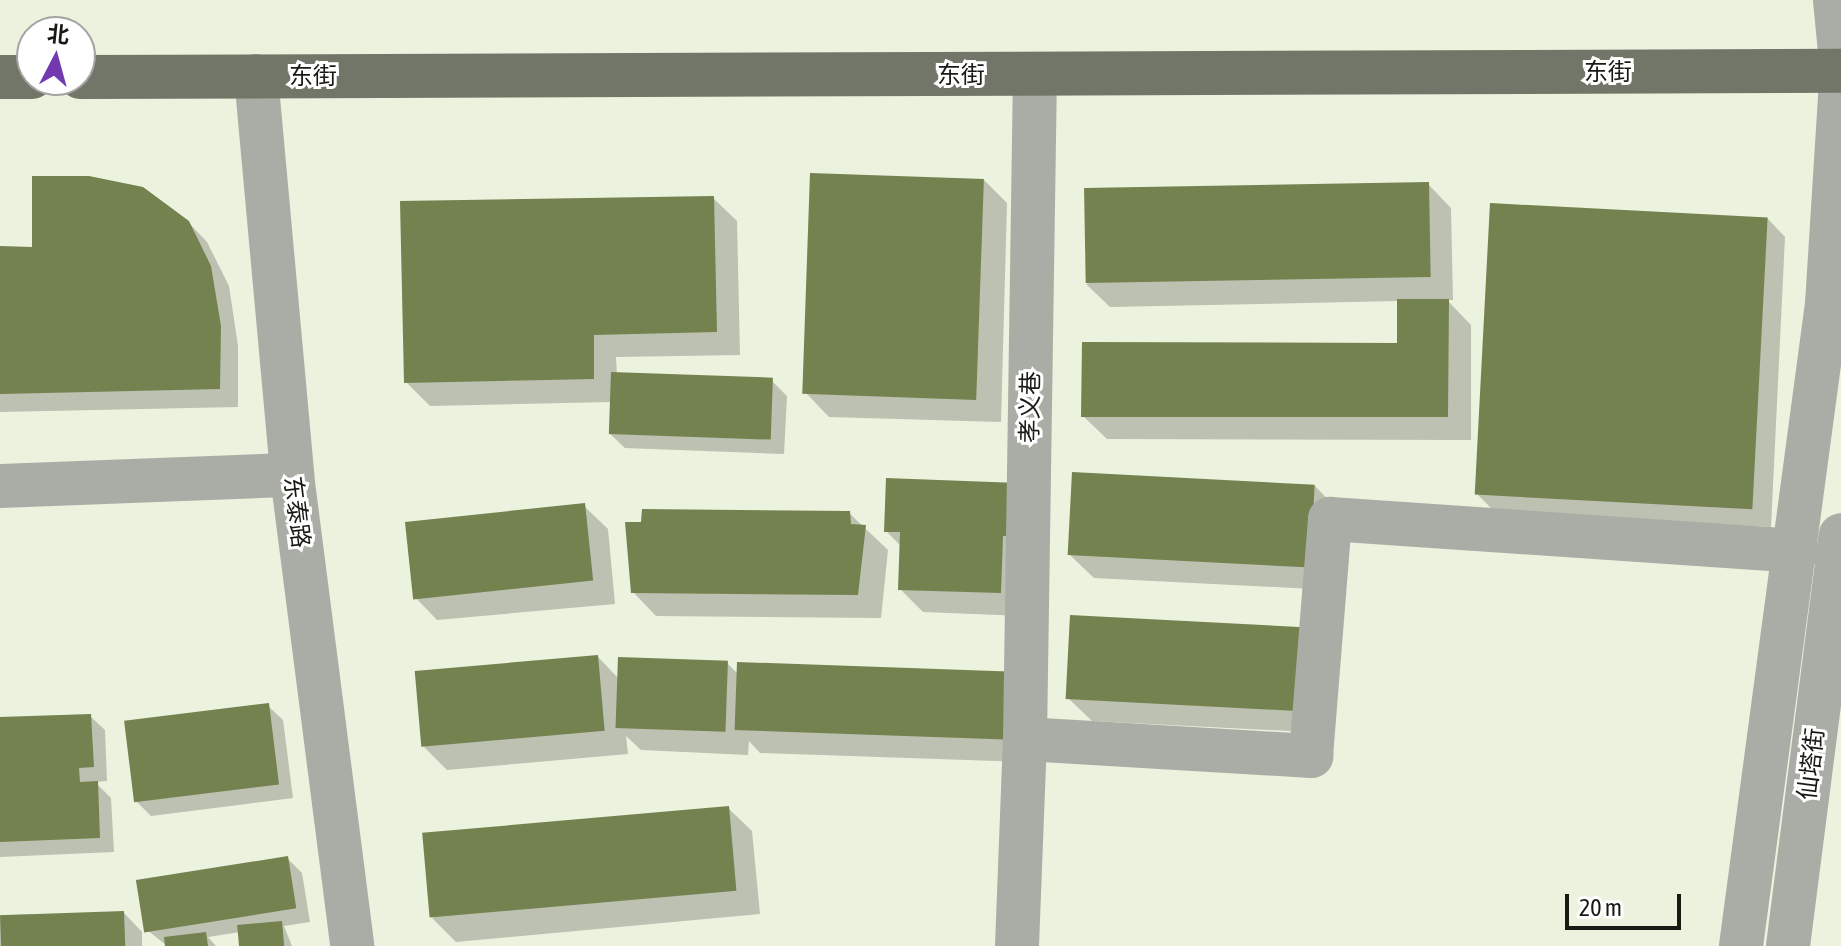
<!DOCTYPE html>
<html>
<head>
<meta charset="utf-8">
<style>
  body { margin:0 }
  #map { position:relative; width:1841px; height:946px; overflow:hidden; background:#ebf2de; font-family:"Asap Condensed","Noto Sans SC",sans-serif }
  div>[style] { position:absolute }
  .shadow>* { inset:0; background:#0003 }
  .building>* { inset:0; background:#73824f; transform-origin:0 0 }
  .minor>* { height:44px; margin:-22px; padding:0 22px; transform-origin:22px; border-radius:22px; background:#aaada5 }
  .major>* { height:44px; margin:-22px; padding:0 22px; transform-origin:22px; border-radius:22px; background:#717668 }
  span { translate:-50% -50%; white-space:nowrap; text-align:center; line-height:1.15; -webkit-text-stroke:6px #fff; paint-order:stroke }
  .street-label { font-size:24px; color:#181b14 }
  .north { position:absolute; left:16px; top:16px; width:80px; height:80px; box-sizing:border-box; background:#fff; border:2px solid #a3a4a1; border-radius:50%; rotate:6deg; font-size:22px; font-weight:700; line-height:32px; text-align:center; color:#181b14 }
  .north::after { content:''; display:block; margin:auto; width:28px; height:36px; background:#733ab0; clip-path:polygon(50% 0,100% 100%,50% 72%,0 100%) }
  .scale { position:absolute; left:1565px; top:894px; width:116px; height:36px; box-sizing:border-box; border:4px solid #181b14; border-top:0; padding-left:10px; font-size:24px; line-height:28px; white-space:nowrap; color:#181b14; -webkit-text-stroke:6px #fff; paint-order:stroke }
</style>
</head>
<body>
<div id="map">
  <div class="shadow">
    <div style="clip-path:polygon(984px 180px,1007px 203px,1001px 422px,829px 417px,806px 393px)"></div>
    <div style="clip-path:polygon(1428px 184px,1451px 208px,1453px 300px,1447px 300px,1471px 325px,1471px 440px,1107px 439px,1083px 416px,1399px 345px,1398px 301px,1110px 307px,1086px 284px)"></div>
    <div style="clip-path:polygon(713px 198px,737px 221px,740px 355px,616px 357px,617px 375px,772px 381px,787px 396px,784px 454px,625px 448px,610px 434px,611px 402px,430px 406px,406px 382px)"></div>
    <div style="clip-path:polygon(1767px 218px,1785px 237px,1771px 527px,1496px 513px,1478px 495px)"></div>
    <div style="clip-path:polygon(188px 222px,207px 242px,229px 286px,238px 346px,238px 407px,0 412px,0 248px,34px 249px)"></div>
    <div style="clip-path:polygon(1017px 485px,1024px 616px,923px 612px,900px 589px,901px 546px,886px 531px)"></div>
    <div style="clip-path:polygon(1315px 486px,1338px 510px,1334px 590px,1094px 578px,1070px 555px)"></div>
    <div style="clip-path:polygon(584px 506px,608px 529px,615px 604px,437px 620px,414px 596px)"></div>
    <div style="clip-path:polygon(849px 513px,888px 550px,881px 618px,656px 616px,633px 592px)"></div>
    <div style="clip-path:polygon(1308px 629px,1327px 733px,1092px 721px,1068px 698px)"></div>
    <div style="clip-path:polygon(598px 657px,619px 679px,727px 663px,739px 675px,1031px 697px,1028px 762px,760px 753px,749px 741px,748px 755px,641px 750px,626px 736px,628px 754px,447px 770px,424px 747px)"></div>
    <div style="clip-path:polygon(268px 706px,283px 720px,293px 798px,151px 816px,136px 801px)"></div>
    <div style="clip-path:polygon(90px 716px,105px 730px,107px 781px,95px 782px,111px 798px,114px 852px,0 857px,0 719px)"></div>
    <div style="clip-path:polygon(728px 808px,752px 831px,760px 914px,456px 942px,432px 918px)"></div>
    <div style="clip-path:polygon(287px 858px,302px 873px,310px 922px,284px 926px,292px 946px,241px 946px,240px 932px,208px 937px,216px 946px,167px 946px,146px 929px)"></div>
    <div style="clip-path:polygon(124px 913px,142px 932px,142px 946px,0 946px,0 915px)"></div>
  </div>
  <div class="building">
    <div style="left:810px;top:173px;width:174px;height:221px;rotate:2deg"></div>
    <div style="clip-path:polygon(32px 176px,89px 176px,143px 187px,189px 221px,211px 266px,221px 326px,220px 389px,0 394px,0 246px,32px 247px)"></div>
    <div style="left:1429px;top:182px;width:95px;height:345px;rotate:89deg"></div>
    <div style="clip-path:polygon(714px 196px,717px 332px,594px 335px,594px 379px,404px 383px,400px 201px)"></div>
    <div style="left:1490px;top:203px;width:278px;height:292px;rotate:3deg"></div>
    <div style="clip-path:polygon(1397px 299px,1449px 299px,1448px 417px,1081px 417px,1082px 342px,1397px 343px)"></div>
    <div style="left:611px;top:372px;width:162px;height:62px;rotate:2deg"></div>
    <div style="left:1072px;top:472px;width:243px;height:83px;rotate:3deg"></div>
    <div style="clip-path:polygon(886px 478px,1018px 483px,1016px 536px,1003px 536px,1001px 593px,898px 590px,900px 532px,884px 532px)"></div>
    <div style="left:585px;top:503px;width:78px;height:181px;rotate:84deg"></div>
    <div style="clip-path:polygon(642px 509px,850px 511px,851px 524px,866px 525px,858px 595px,631px 593px,625px 522px,641px 522px)"></div>
    <div style="left:1070px;top:615px;width:239px;height:84px;rotate:3deg"></div>
    <div style="left:598px;top:655px;width:76px;height:184px;rotate:85deg"></div>
    <div style="left:618px;top:657px;width:110px;height:71px;rotate:2deg"></div>
    <div style="left:737px;top:662px;width:271px;height:68px;rotate:2deg"></div>
    <div style="left:269px;top:703px;width:82px;height:146px;rotate:83deg"></div>
    <div style="clip-path:polygon(91px 714px,94px 767px,79px 768px,80px 782px,98px 781px,100px 838px,0 842px,0 717px)"></div>
    <div style="left:729px;top:806px;width:85px;height:308px;rotate:85deg"></div>
    <div style="left:288px;top:856px;width:53px;height:154px;rotate:81deg"></div>
    <div style="left:124px;top:911px;width:35px;height:124px;rotate:88deg"></div>
    <div style="left:282px;top:921px;width:25px;height:45px;rotate:85deg"></div>
    <div style="clip-path:polygon(206px 932px,208px 946px,165px 946px,164px 937px)"></div>
  </div>
  <div class="minor">
    <div style="left:1835px;top:0;width:62px;rotate:84.5deg"></div>
    <div style="left:256px;top:76px;width:401px;rotate:84.8deg"></div>
    <div style="left:292px;top:475px;width:475px;rotate:82.7deg"></div>
    <div style="left:0;top:486px;width:292px;rotate:-2.2deg"></div>
    <div style="left:1025px;top:739px;width:287px;rotate:3.4deg"></div>
    <div style="left:1311px;top:756px;width:238px;rotate:-85.4deg"></div>
    <div style="left:1330px;top:519px;width:468px;rotate:3.9deg"></div>
    <div style="left:1017px;top:946px;width:207px;rotate:-87.8deg"></div>
    <div style="left:1025px;top:739px;width:664px;rotate:-89.14deg"></div>
    <div style="left:1741px;top:946px;width:648px;rotate:-82.37deg"></div>
    <div style="left:1827px;top:304px;width:221px;rotate:-86.4deg"></div>
    <div style="left:1788px;top:946px;width:414px;rotate:-82.7deg"></div>
  </div>
  <div class="major">
    <div style="left:0;top:77px;width:32px"></div>
    <div style="left:80px;top:77px;width:1761px;rotate:-0.2deg"></div>
  </div>
  <div class="street-label">
    <span style="left:1608px;top:72px">东街</span>
    <span style="left:961px;top:75px">东街</span>
    <span style="left:313px;top:76px">东街</span>
    <span style="left:1030px;top:407px;rotate:-89deg">孝义巷</span>
    <span style="left:297px;top:512px;rotate:83deg">东泰路</span>
    <span style="left:1811px;top:764px;rotate:-83deg">仙塔街</span>
  </div>
  <div class="north">北</div>
  <div class="scale">20 m</div>
</div>
</body>
</html>
